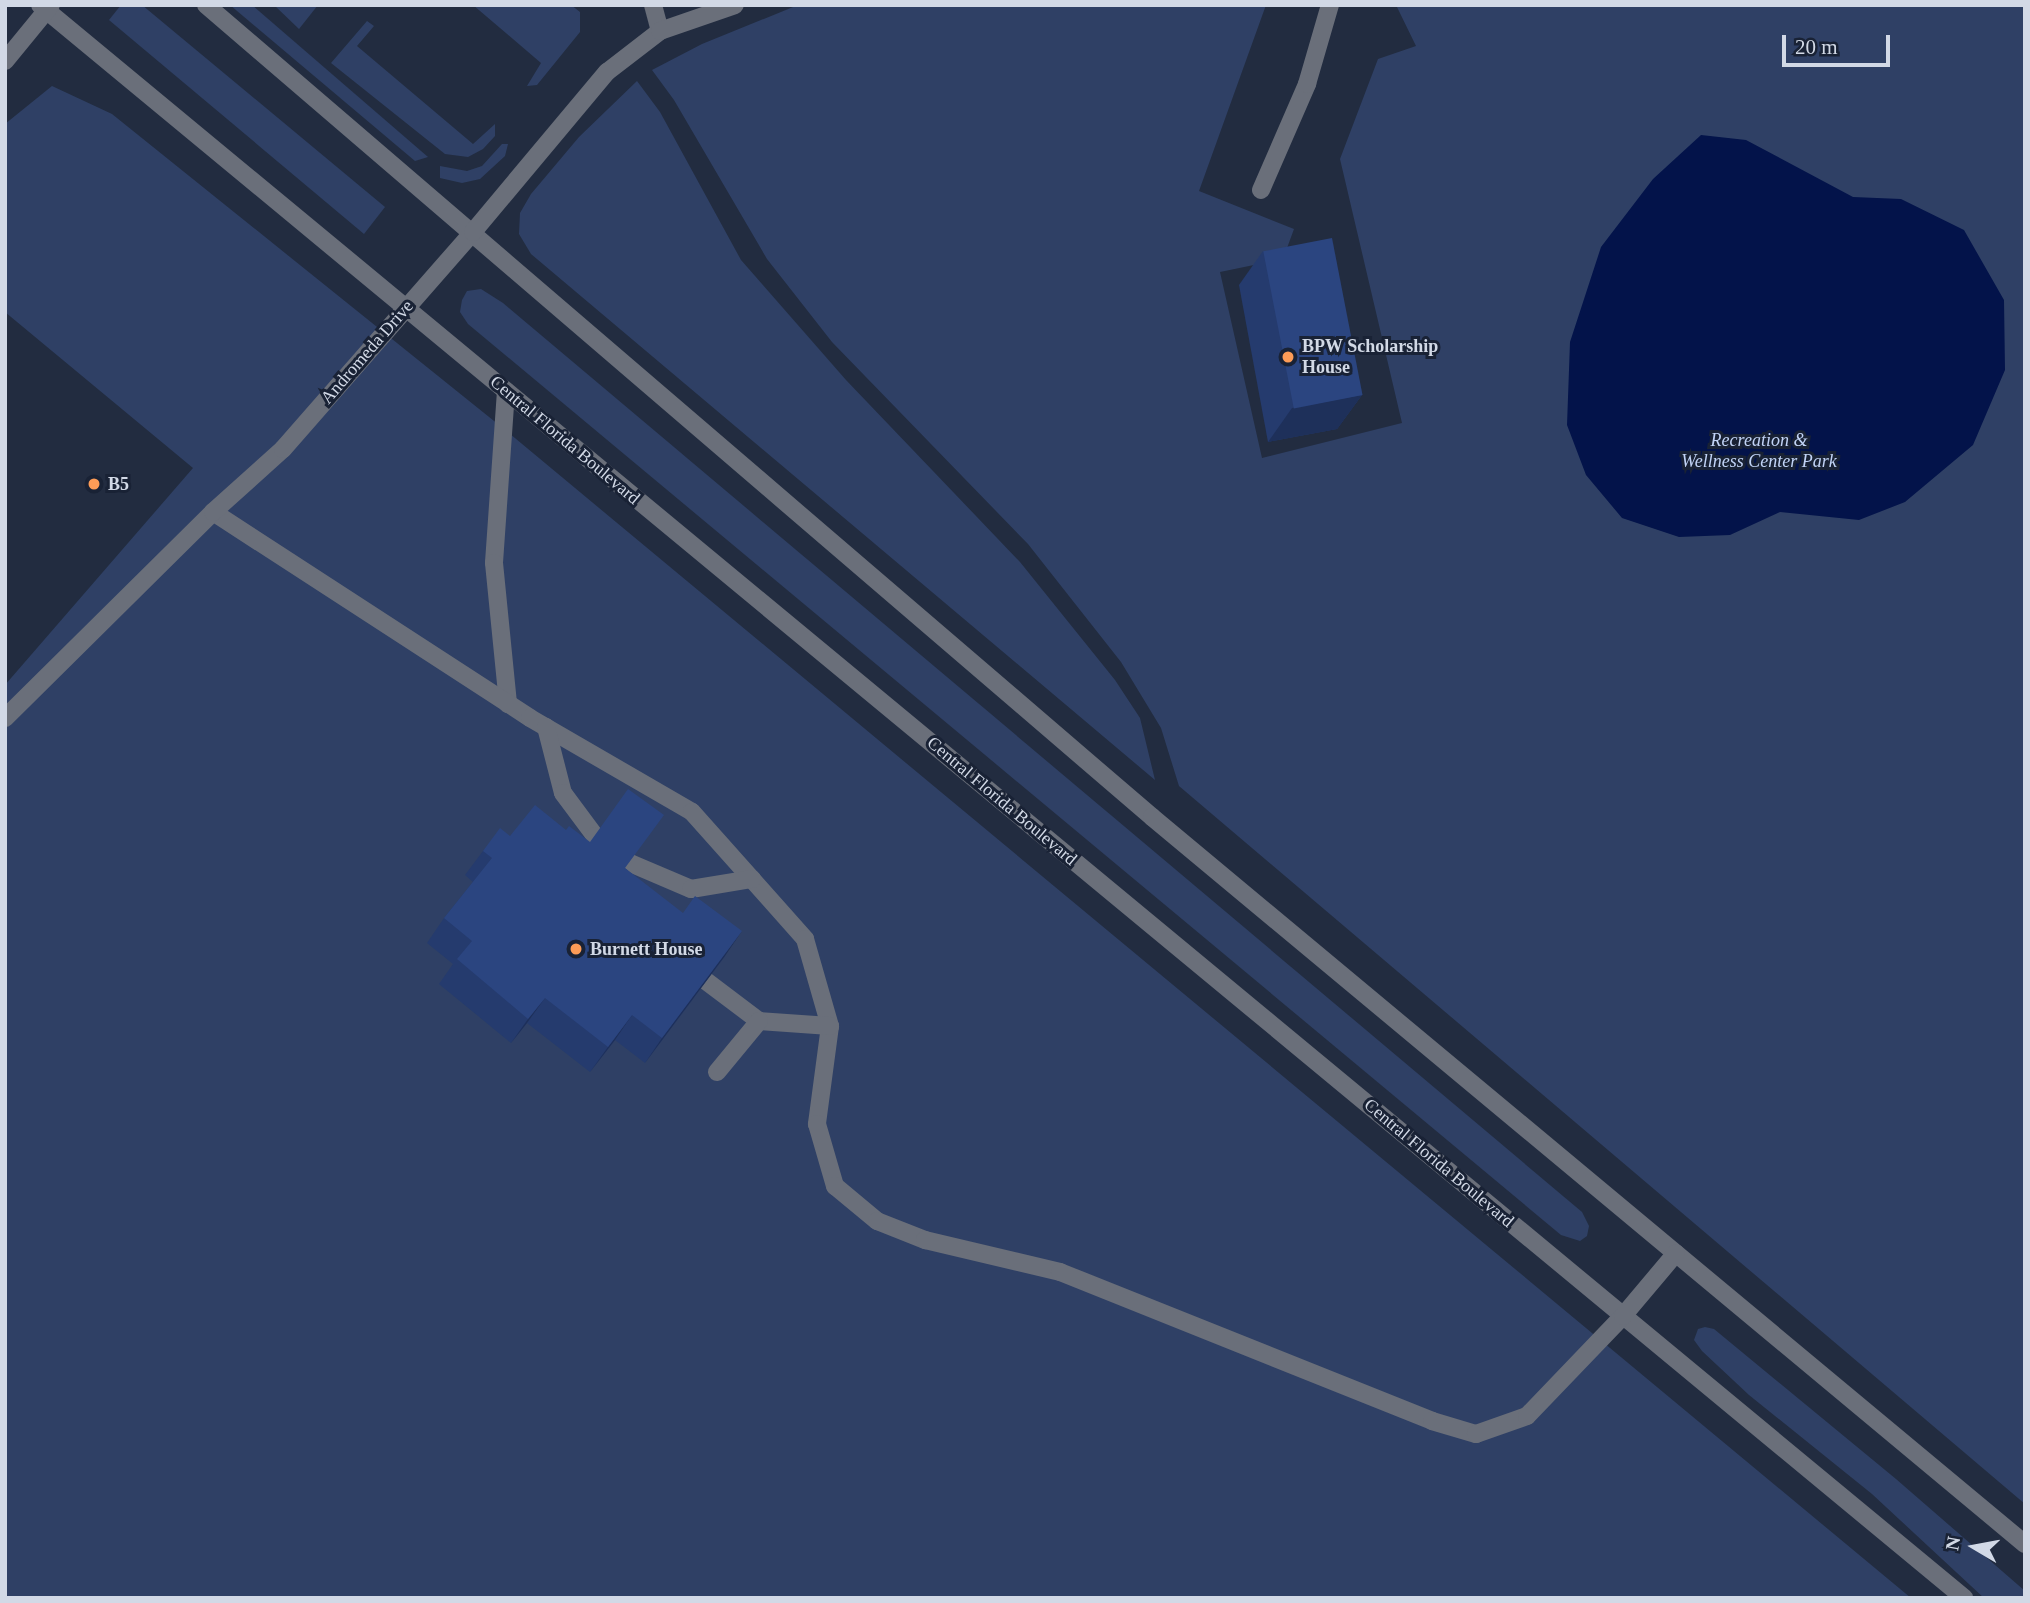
<!DOCTYPE html>
<html>
<head>
<meta charset="utf-8">
<style>
  body { margin:0 }
  #map { position:relative; width:2030px; height:1603px; overflow:hidden; background:#222c40; font-family:"Times New Roman",serif }
  div>[style] { position:absolute }
  .green>* { inset:0; background:#2f4065 }
  .water>* { inset:0; background:#03134a }
  .minor>* { height:18px; margin:-9px; padding:0 9px; transform-origin:9px; border-radius:9px; background:#6a6f7a }
  .wall>* { inset:0; background:#253b6e }
  .shaded-wall>* { inset:0; background:#1e305a }
  .building>* { inset:0; background:#2b4580; transform-origin:0 0 }
  .dots>* { width:19px; height:19px; translate:-50% -50%; box-sizing:border-box; border:4px solid #192235; border-radius:50% }
  span { translate:-50% -50%; white-space:nowrap; text-align:center; line-height:1.15; -webkit-text-stroke:6px #192235; paint-order:stroke }
  .poi-label { font-size:18px; color:#d2d9e6; font-weight:700 }
  .left { translate:0 -50%; text-align:left }
  .street-label { font-size:18px; color:#d2d9e6 }
  .park-label { font-size:18px; color:#c1d3f6; font-style:italic }
  .frame { position:absolute; inset:0; border:7px solid #d2d9e6; pointer-events:none }
  .north { position:absolute; left:1939px; top:1512px; width:70px; height:70px; -webkit-text-stroke:5px #192235; paint-order:stroke; rotate:280deg; font-size:19px; font-weight:700; line-height:28px; text-align:center; color:#d2d9e6 }
  .north::after { content:''; display:block; margin:auto; width:24px; height:32px; background:#d2d9e6; clip-path:polygon(50% 0,100% 100%,50% 72%,0 100%) }
  .scale { position:absolute; left:1782px; top:35px; width:108px; height:32px; box-sizing:border-box; border:4px solid #d2d9e6; border-top:0; padding-left:9px; font-size:21px; line-height:24px; white-space:nowrap; color:#d2d9e6; -webkit-text-stroke:5px #192235; paint-order:stroke }
</style>
</head>
<body>
<div id="map">
  <div class="green">
    <div style="clip-path:polygon(121px 5px,142px 5px,385px 207px,364px 234px,109px 20px)"></div>
    <div style="clip-path:polygon(230px 5px,252px 5px,428px 157px,415px 161px)"></div>
    <div style="clip-path:polygon(274px 5px,318px 5px,299px 29px)"></div>
    <div style="clip-path:polygon(473px 5px,571px 5px,580px 12px,580px 32px,537px 85px,527px 86px,541px 63px)"></div>
    <div style="clip-path:polygon(798px 5px,1266px 5px,1199px 191px,1294px 229px,1283px 259px,1220px 272px,1262px 458px,1402px 423px,1340px 159px,1378px 59px,1416px 46px,1396px 5px,2025px 5px,2025px 1504px,1179px 786px,1161px 728px,1121px 662px,1028px 544px,832px 342px,767px 259px,674px 100px,652px 70px,702px 44px)"></div>
    <div style="clip-path:polygon(367px 21px,374px 26px,357px 46px,473px 144px,495px 124px,495px 136px,483px 149px,468px 157px,445px 154px,331px 63px)"></div>
    <div style="clip-path:polygon(637px 81px,660px 112px,741px 260px,846px 380px,1020px 562px,1115px 680px,1140px 718px,1155px 780px,531px 254px,519px 234px,520px 213px,531px 194px,579px 137px)"></div>
    <div style="clip-path:polygon(52px 86px,112px 114px,504px 429px,1911px 1598px,5px 1598px,5px 685px,193px 468px,5px 312px,5px 124px)"></div>
    <div style="clip-path:polygon(502px 144px,508px 144px,505px 156px,480px 179px,462px 183px,440px 178px,440px 166px,467px 171px,482px 166px)"></div>
    <div style="clip-path:polygon(481px 289px,503px 303px,1582px 1212px,1589px 1226px,1587px 1236px,1580px 1241px,1561px 1235px,468px 324px,460px 312px,462px 300px,467px 291px)"></div>
    <div style="clip-path:polygon(1705px 1327px,1714px 1329px,1896px 1479px,2025px 1591px,2025px 1598px,1984px 1598px,1872px 1494px,1749px 1395px,1702px 1351px,1694px 1340px,1698px 1329px)"></div>
  </div>
  <div class="water">
    <div style="clip-path:polygon(1701px 135px,1746px 140px,1853px 197px,1901px 199px,1964px 230px,2004px 300px,2005px 370px,1973px 445px,1905px 502px,1859px 520px,1780px 512px,1730px 535px,1679px 537px,1622px 518px,1586px 475px,1567px 425px,1570px 342px,1601px 247px,1653px 179px)"></div>
  </div>
  <div class="minor">
    <div style="left:40px;top:5px;width:2498px;rotate:39.62deg"></div>
    <div style="left:206px;top:5px;width:1247px;rotate:40.64deg"></div>
    <div style="left:1152px;top:817px;width:1136px;rotate:39.79deg"></div>
    <div style="left:653px;top:5px;width:27px;rotate:75deg"></div>
    <div style="left:5px;top:61px;width:72px;rotate:-50.6deg"></div>
    <div style="left:1261px;top:190px;width:116px;rotate:-66.5deg"></div>
    <div style="left:1307px;top:84px;width:82px;rotate:-73.8deg"></div>
    <div style="left:506px;top:391px;width:172px;rotate:94deg"></div>
    <div style="left:494px;top:563px;width:142px;rotate:84.3deg"></div>
    <div style="left:213px;top:512px;width:378px;rotate:33deg"></div>
    <div style="left:530px;top:718px;width:187px;rotate:30.1deg"></div>
    <div style="left:692px;top:812px;width:170px;rotate:48.3deg"></div>
    <div style="left:805px;top:939px;width:91px;rotate:74deg"></div>
    <div style="left:830px;top:1026px;width:99px;rotate:97.6deg"></div>
    <div style="left:817px;top:1124px;width:65px;rotate:73.8deg"></div>
    <div style="left:835px;top:1186px;width:55px;rotate:39.8deg"></div>
    <div style="left:877px;top:1221px;width:52px;rotate:21.6deg"></div>
    <div style="left:925px;top:1240px;width:139px;rotate:13.3deg"></div>
    <div style="left:1060px;top:1272px;width:401px;rotate:21.8deg"></div>
    <div style="left:1432px;top:1421px;width:46px;rotate:16.5deg"></div>
    <div style="left:1476px;top:1434px;width:54px;rotate:-19.4deg"></div>
    <div style="left:1527px;top:1416px;width:139px;rotate:-46.2deg"></div>
    <div style="left:1623px;top:1316px;width:82px;rotate:-49.9deg"></div>
    <div style="left:5px;top:718px;width:293px;rotate:-44.7deg"></div>
    <div style="left:213px;top:512px;width:94px;rotate:-42deg"></div>
    <div style="left:283px;top:449px;width:288px;rotate:-48.8deg"></div>
    <div style="left:473px;top:232px;width:209px;rotate:-50.1deg"></div>
    <div style="left:607px;top:72px;width:67px;rotate:-37.7deg"></div>
    <div style="left:660px;top:31px;width:79px;rotate:-19.1deg"></div>
    <div style="left:546px;top:727px;width:68px;rotate:75.6deg"></div>
    <div style="left:563px;top:793px;width:54px;rotate:53.3deg"></div>
    <div style="left:595px;top:836px;width:44px;rotate:37.6deg"></div>
    <div style="left:630px;top:863px;width:66px;rotate:23.1deg"></div>
    <div style="left:691px;top:889px;width:62px;rotate:-9.3deg"></div>
    <div style="left:706px;top:981px;width:66px;rotate:37deg"></div>
    <div style="left:759px;top:1021px;width:71px;rotate:4deg"></div>
    <div style="left:717px;top:1072px;width:66px;rotate:-50.5deg"></div>
  </div>
  <div class="wall">
    <div style="clip-path:polygon(1263px 251px,1362px 395px,1337px 429px,1268px 442px,1239px 285px)"></div>
    <div style="clip-path:polygon(566px 830px,626px 869px,725px 956px,645px 1063px,615px 1040px,590px 1072px,527px 1023px,511px 1043px,439px 984px,453px 964px,427px 943px,444px 918px,473px 882px,465px 875px,483px 851px,510px 836px)"></div>
  </div>
  <div class="shaded-wall">
    <div style="clip-path:polygon(1362px 395px,1337px 429px,1268px 442px,1292px 408px)"></div>
    <div style="clip-path:polygon(742px 931px,725px 956px,645px 1063px,662px 1038px)"></div>
    <div style="clip-path:polygon(545px 998px,527px 1023px,511px 1043px,528px 1019px)"></div>
    <div style="clip-path:polygon(632px 1015px,615px 1040px,590px 1072px,608px 1047px)"></div>
  </div>
  <div class="building">
    <div style="left:1332px;top:238px;width:160px;height:70px;rotate:79deg"></div>
    <div style="clip-path:polygon(628px 789px,664px 815px,625px 868px,683px 913px,695px 896px,742px 931px,662px 1038px,632px 1015px,608px 1047px,545px 998px,528px 1019px,457px 959px,472px 941px,444px 918px,492px 858px,483px 851px,500px 828px,510px 836px,535px 805px,566px 830px,569px 826px,590px 842px)"></div>
  </div>
  <div class="dots">
    <div style="left:1288px;top:357px;background:#fd9c57"></div>
    <div style="left:94px;top:484px;background:#fd9c57"></div>
    <div style="left:576px;top:949px;background:#fd9c57"></div>
  </div>
  <div class="poi-label">
    <span class="left" style="left:1302px;top:357px">BPW Scholarship<br>House</span>
    <span class="left" style="left:108px;top:484px">B5</span>
    <span class="left" style="left:590px;top:949px">Burnett House</span>
  </div>
  <div class="street-label">
    <span style="left:367px;top:352px;rotate:-49deg">Andromeda Drive</span>
    <span style="left:565px;top:440px;rotate:40deg">Central Florida Boulevard</span>
    <span style="left:1002px;top:801px;rotate:40deg">Central Florida Boulevard</span>
    <span style="left:1439px;top:1163px;rotate:40deg">Central Florida Boulevard</span>
  </div>
  <div class="park-label">
    <span style="left:1759px;top:451px">Recreation &amp;<br>Wellness Center Park</span>
  </div>
  <div class="frame"></div>
  <div class="north">N</div>
  <div class="scale">20 m</div>
</div>
</body>
</html>
